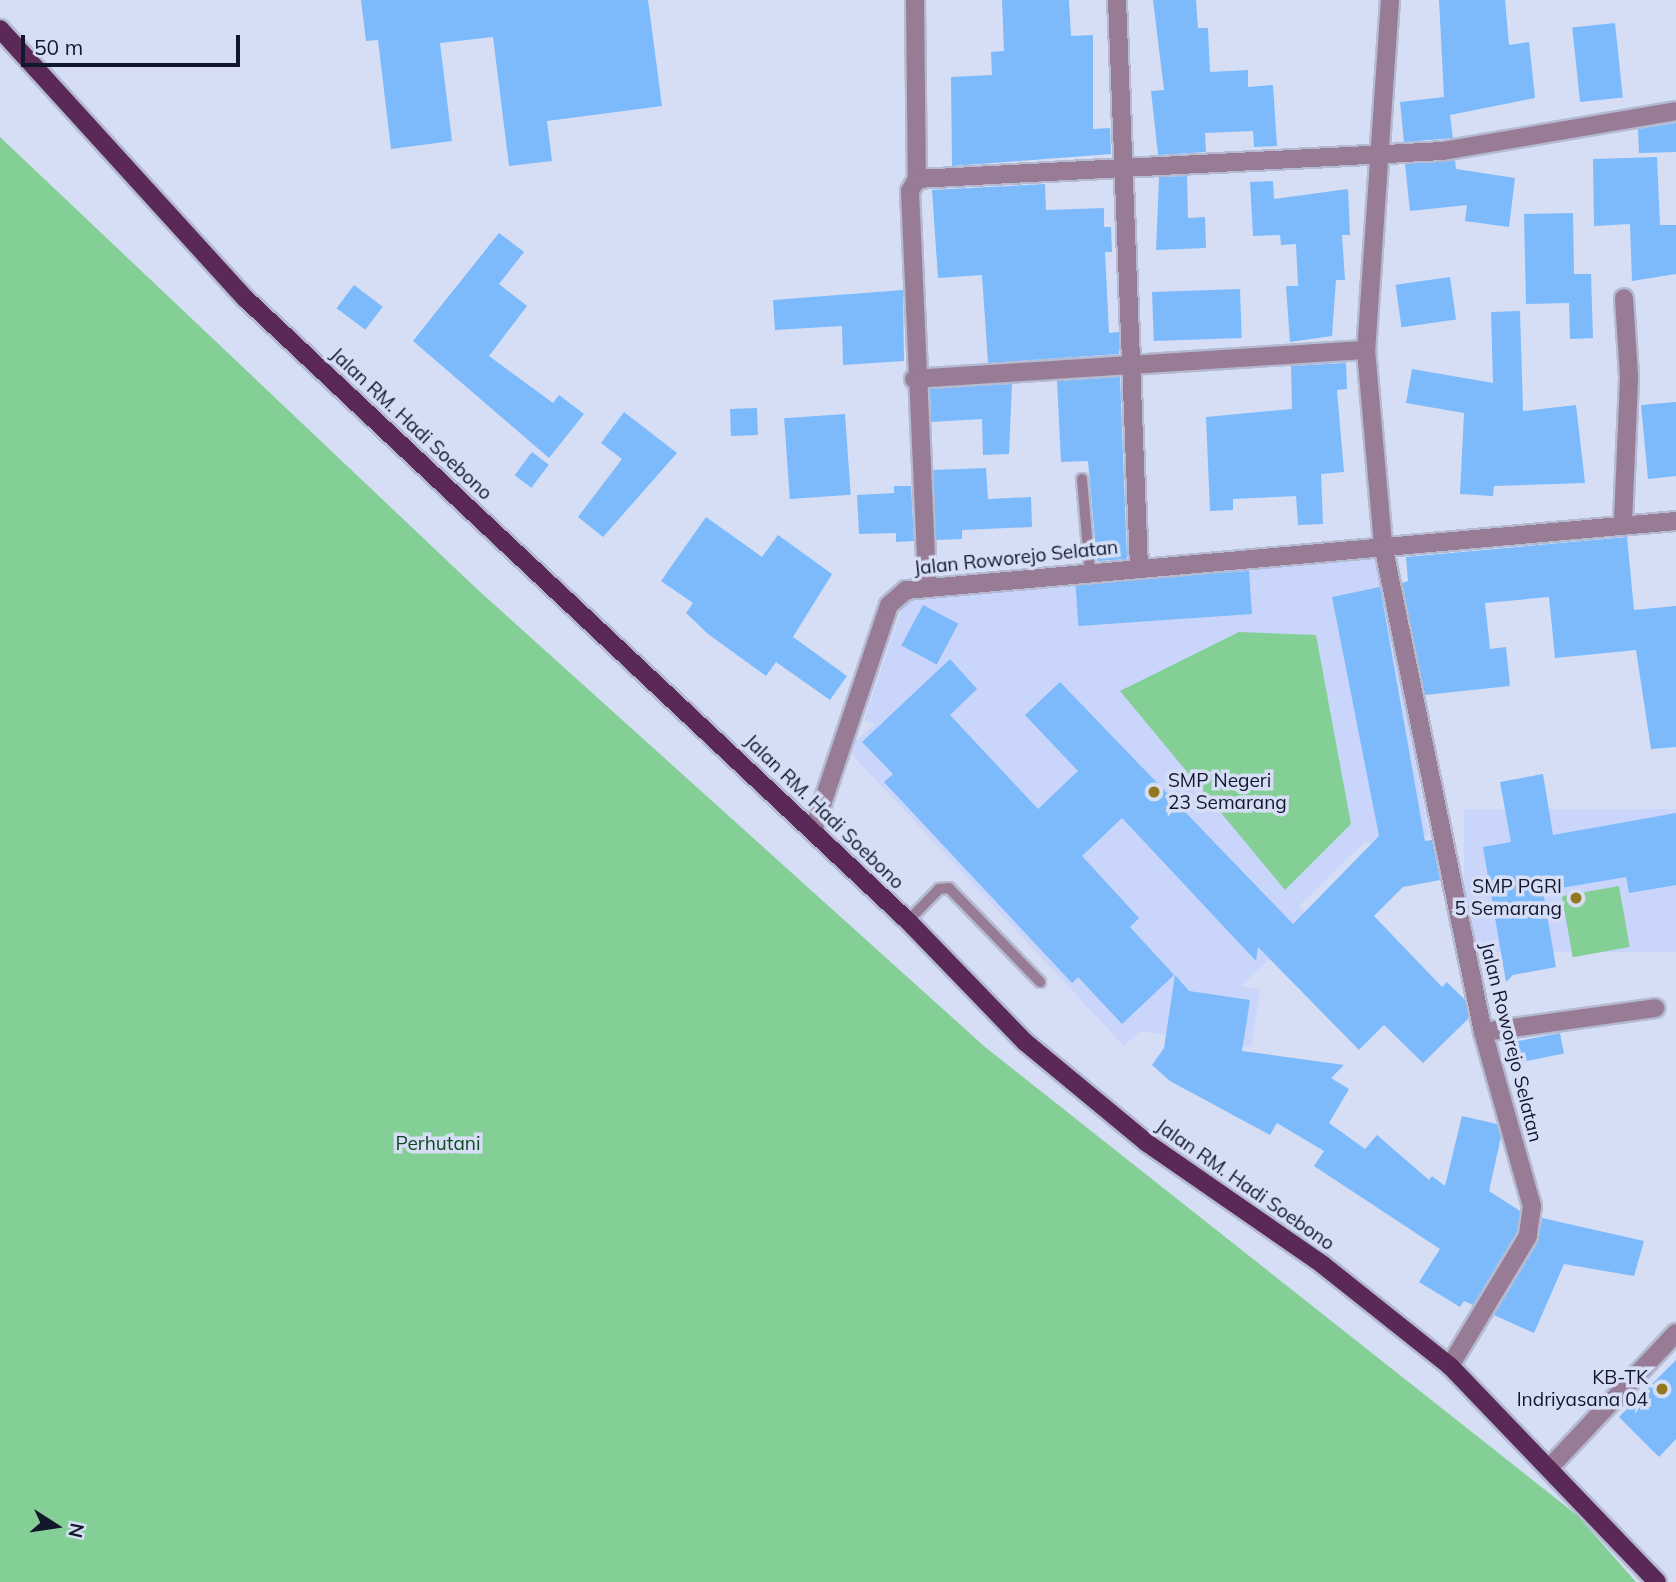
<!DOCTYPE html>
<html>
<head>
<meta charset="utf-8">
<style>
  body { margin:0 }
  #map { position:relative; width:1676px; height:1582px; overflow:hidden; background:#d6def5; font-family:Mulish,sans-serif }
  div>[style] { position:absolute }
  .built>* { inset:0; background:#c9d5fb; transform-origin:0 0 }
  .green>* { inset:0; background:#84cf95; transform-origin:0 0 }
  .building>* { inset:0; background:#7cbafc; transform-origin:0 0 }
  .roads { filter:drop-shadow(2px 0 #b3bad1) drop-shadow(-2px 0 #b3bad1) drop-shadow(0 2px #b3bad1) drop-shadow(0 -2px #b3bad1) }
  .lane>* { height:10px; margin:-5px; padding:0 5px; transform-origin:5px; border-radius:5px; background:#987b95 }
  .street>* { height:18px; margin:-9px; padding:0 9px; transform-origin:9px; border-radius:9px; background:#987b95 }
  .primary>* { height:18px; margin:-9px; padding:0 9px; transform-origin:9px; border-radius:9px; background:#5b2957 }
  .dots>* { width:19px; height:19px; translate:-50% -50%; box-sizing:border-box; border:4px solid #d6def5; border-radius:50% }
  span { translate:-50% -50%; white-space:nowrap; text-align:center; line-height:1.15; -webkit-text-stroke:7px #d6def5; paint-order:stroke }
  .street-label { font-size:19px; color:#12172b }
  .poi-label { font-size:19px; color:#12172b }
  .left { translate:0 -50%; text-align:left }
  .right { translate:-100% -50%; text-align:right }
  .park-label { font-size:19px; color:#0e4822 }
  .north { position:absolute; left:21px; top:1491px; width:70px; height:70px; -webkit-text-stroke:5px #d6def5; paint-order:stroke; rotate:102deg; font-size:19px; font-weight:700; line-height:28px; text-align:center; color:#12172b }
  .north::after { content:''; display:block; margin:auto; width:24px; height:32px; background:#12172b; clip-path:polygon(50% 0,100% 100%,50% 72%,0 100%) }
  .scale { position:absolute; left:21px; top:35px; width:219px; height:32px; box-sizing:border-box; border:4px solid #12172b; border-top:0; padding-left:9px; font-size:21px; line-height:24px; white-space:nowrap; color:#12172b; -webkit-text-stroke:5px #d6def5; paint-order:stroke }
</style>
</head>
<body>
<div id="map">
  <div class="built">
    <div style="clip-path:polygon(1376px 543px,1429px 835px,1384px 846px,1365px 842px,1299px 906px,1311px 920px,1241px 986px,1260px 990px,1251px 1047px,1141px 1031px,1124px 1046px,847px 749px,875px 724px,864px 720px,907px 594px)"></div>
    <div style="left:1676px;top:809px;width:143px;height:212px;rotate:90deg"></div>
  </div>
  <div class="green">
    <div style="clip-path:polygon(0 137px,478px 590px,985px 1047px,1578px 1516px,1636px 1582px,0 1582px)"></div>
    <div style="clip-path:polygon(1239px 632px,1316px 635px,1351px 824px,1285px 890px,1120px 691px)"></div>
    <div style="left:1619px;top:886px;width:62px;height:58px;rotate:80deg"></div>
  </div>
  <div class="building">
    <div style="clip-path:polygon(361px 0,648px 0,662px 106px,547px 121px,552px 161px,509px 166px,493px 37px,440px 43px,452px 141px,391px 149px,378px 40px,366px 41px)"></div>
    <div style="clip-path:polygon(1002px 0,1069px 0,1071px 36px,1093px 35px,1093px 129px,1110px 128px,1111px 154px,952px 166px,951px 77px,992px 75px,991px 52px,1004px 51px)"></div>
    <div style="clip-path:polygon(1153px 0,1196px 0,1198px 28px,1208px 28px,1210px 72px,1248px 70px,1248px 87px,1273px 85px,1277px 146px,1254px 147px,1253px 131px,1205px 133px,1206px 152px,1158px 155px,1151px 91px,1164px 90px)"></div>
    <div style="clip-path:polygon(1439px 0,1505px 0,1509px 45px,1529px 42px,1535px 98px,1450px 115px,1453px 138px,1404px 142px,1400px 102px,1444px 97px)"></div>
    <div style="left:1615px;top:23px;width:75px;height:43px;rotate:84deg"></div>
    <div style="clip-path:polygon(1676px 123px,1676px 152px,1639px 153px,1638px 129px)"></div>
    <div style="clip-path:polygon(1657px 157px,1660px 225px,1676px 225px,1676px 274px,1632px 281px,1630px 224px,1594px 226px,1593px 159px)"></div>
    <div style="clip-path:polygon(1455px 160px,1456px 169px,1515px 178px,1509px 227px,1465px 221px,1467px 205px,1410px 211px,1405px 164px)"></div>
    <div style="clip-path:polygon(1187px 176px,1188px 218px,1205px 217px,1206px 248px,1156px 250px,1159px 177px)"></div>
    <div style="clip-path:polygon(1273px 181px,1274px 199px,1348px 189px,1350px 235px,1342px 235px,1345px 280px,1336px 280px,1332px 336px,1290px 342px,1286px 286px,1298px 286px,1296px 244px,1281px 245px,1280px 235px,1253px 236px,1250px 182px)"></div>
    <div style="clip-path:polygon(1045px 184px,1046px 210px,1104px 208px,1104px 227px,1111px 227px,1112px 252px,1105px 252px,1109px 333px,1119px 332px,1119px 354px,988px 363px,982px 275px,938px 278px,932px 190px)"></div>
    <div style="clip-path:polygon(1573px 213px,1574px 274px,1591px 274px,1593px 338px,1570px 339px,1569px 303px,1526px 304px,1524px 214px)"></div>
    <div style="clip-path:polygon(499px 233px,524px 252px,499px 284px,527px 306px,489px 356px,553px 403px,559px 395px,584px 414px,549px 458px,413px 341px)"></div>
    <div style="left:1450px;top:277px;width:43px;height:55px;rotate:82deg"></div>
    <div style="left:354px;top:285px;width:36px;height:29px;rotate:37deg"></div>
    <div style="left:1240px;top:289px;width:49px;height:88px;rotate:88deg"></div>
    <div style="clip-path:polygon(903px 290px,904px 361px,843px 365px,842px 326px,775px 330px,773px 300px)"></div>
    <div style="clip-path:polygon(1520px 311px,1523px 411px,1576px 405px,1585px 483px,1494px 486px,1493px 496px,1460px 494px,1464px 413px,1406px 403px,1412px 369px,1493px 383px,1491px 312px)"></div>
    <div style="clip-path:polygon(1346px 363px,1347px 389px,1337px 390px,1344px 472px,1321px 474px,1323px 524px,1298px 525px,1296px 496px,1233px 499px,1233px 510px,1210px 511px,1206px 417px,1292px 409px,1291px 366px)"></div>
    <div style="clip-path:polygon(1120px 377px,1127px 559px,1097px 561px,1088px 461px,1061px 462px,1057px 381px)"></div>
    <div style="clip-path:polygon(1012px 384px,1009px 454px,983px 455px,982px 419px,931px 422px,930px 389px)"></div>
    <div style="clip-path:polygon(1676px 402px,1676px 476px,1648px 479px,1641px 405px)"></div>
    <div style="left:757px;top:408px;width:27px;height:27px;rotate:88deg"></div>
    <div style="clip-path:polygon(624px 412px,677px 453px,603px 537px,578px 517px,622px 459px,601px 443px)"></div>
    <div style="left:845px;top:414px;width:81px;height:61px;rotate:86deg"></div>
    <div style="left:532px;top:452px;width:21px;height:29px;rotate:37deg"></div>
    <div style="clip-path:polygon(986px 468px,988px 499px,1031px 497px,1032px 527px,962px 530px,962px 539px,936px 540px,933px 470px)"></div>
    <div style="clip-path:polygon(894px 486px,911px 486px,914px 541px,896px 542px,896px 533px,859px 534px,857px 495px,894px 493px)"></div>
    <div style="clip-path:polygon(706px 517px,762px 557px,778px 535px,832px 574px,793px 637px,847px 676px,830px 700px,776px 662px,766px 676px,708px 634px,686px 613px,693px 603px,661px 581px)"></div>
    <div style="clip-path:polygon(1627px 537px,1634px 610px,1676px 606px,1676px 747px,1651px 749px,1636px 650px,1555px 658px,1549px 597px,1485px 603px,1490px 649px,1506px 647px,1510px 686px,1425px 695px,1402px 583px,1408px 581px,1406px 557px)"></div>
    <div style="left:1249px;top:571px;width:43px;height:174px;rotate:86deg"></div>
    <div style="clip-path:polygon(1380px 587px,1425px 841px,1432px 840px,1440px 880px,1403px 887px,1374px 916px,1442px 987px,1447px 982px,1465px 1000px,1469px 1018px,1423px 1063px,1384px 1025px,1359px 1050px,1258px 947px,1256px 961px,1122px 818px,1082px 856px,1139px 918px,1130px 927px,1174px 975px,1122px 1024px,1078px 977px,1072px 983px,884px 782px,893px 774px,862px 742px,950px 659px,977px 689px,950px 715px,1038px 809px,1078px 771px,1025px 715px,1060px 682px,1293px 924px,1379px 836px,1332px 597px)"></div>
    <div style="left:923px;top:605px;width:40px;height:46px;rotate:28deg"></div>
    <div style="clip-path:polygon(1543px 774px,1553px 835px,1676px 813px,1676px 885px,1629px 893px,1626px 877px,1543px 891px,1556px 967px,1513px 975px,1506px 982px,1483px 847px,1511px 842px,1500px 782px)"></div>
    <div style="clip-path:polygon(1175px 975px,1189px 991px,1250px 1000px,1242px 1051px,1344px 1065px,1331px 1078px,1349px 1089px,1329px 1123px,1365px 1149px,1377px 1135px,1429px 1180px,1432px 1176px,1445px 1186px,1462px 1116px,1497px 1124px,1501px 1137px,1489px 1191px,1520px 1211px,1517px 1232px,1473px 1305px,1464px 1301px,1460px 1307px,1419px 1282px,1440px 1249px,1314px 1166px,1324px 1151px,1277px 1123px,1270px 1135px,1170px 1081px,1152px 1065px,1164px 1048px)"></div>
    <div style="left:1560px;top:1033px;width:21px;height:45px;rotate:79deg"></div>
    <div style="clip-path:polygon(1542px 1218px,1644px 1241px,1634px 1276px,1564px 1264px,1534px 1333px,1494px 1315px,1538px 1242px)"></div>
    <div style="clip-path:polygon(1676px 1360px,1676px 1439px,1659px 1457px,1619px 1417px)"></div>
  </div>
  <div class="roads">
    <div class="lane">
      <div style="left:1082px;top:479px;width:94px;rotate:85.1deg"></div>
      <div style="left:908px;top:921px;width:45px;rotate:-45.9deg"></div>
      <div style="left:939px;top:889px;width:10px;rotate:-6deg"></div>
      <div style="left:949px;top:888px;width:131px;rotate:45.9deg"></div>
    </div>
    <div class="street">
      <div style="left:915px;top:0;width:179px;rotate:89.4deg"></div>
      <div style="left:917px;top:179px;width:14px;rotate:120deg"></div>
      <div style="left:910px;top:191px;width:394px;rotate:87.5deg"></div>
      <div style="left:1117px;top:0;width:567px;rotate:87.78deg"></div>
      <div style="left:1390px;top:0;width:351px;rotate:93.9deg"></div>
      <div style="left:1366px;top:350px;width:196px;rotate:85deg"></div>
      <div style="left:1383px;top:545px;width:497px;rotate:78.4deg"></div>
      <div style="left:1483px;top:1032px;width:181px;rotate:74.3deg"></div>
      <div style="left:1532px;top:1206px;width:30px;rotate:98deg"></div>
      <div style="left:1528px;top:1236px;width:152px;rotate:121deg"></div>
      <div style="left:917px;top:179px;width:526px;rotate:-3.05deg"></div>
      <div style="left:1442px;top:151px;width:237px;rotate:-9.7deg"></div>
      <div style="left:914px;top:379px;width:453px;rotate:-3.7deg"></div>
      <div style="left:1623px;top:522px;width:146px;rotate:-87.6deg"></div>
      <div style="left:1629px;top:376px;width:78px;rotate:-93.7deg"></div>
      <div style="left:813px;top:831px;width:238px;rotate:-71.4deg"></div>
      <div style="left:889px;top:605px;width:23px;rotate:-41deg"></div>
      <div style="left:906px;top:590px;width:773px;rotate:-5.12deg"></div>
      <div style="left:1483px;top:1032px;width:174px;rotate:-7.9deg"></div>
      <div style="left:1550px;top:1467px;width:184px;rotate:-46.8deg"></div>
    </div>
    <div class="primary">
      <div style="left:0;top:29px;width:365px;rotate:47.7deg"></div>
      <div style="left:246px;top:299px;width:908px;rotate:43.22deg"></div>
      <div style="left:908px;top:921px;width:168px;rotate:46deg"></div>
      <div style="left:1025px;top:1042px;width:158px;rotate:39.6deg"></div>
      <div style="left:1147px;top:1143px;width:214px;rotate:34.7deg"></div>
      <div style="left:1323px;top:1265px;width:162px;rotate:38.5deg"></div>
      <div style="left:1450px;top:1366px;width:299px;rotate:46.2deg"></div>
    </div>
  </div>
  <div class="dots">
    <div style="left:1154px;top:792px;background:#94781f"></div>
    <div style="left:1576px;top:898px;background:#94781f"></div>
    <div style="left:1662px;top:1389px;background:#94781f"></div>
  </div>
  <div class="street-label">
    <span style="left:411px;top:424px;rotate:43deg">Jalan RM. Hadi Soebono</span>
    <span style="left:1016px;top:558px;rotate:-6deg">Jalan Roworejo Selatan</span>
    <span style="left:824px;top:812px;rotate:44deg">Jalan RM. Hadi Soebono</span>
    <span style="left:1511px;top:1042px;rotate:76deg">Jalan Roworejo Selatan</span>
    <span style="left:1245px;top:1185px;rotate:35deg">Jalan RM. Hadi Soebono</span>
  </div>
  <div class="poi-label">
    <span class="left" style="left:1168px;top:792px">SMP Negeri<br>23 Semarang</span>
    <span class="right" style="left:1562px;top:898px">SMP PGRI<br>5 Semarang</span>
    <span class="right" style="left:1648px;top:1389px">KB-TK<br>Indriyasana 04</span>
  </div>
  <div class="park-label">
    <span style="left:438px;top:1144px">Perhutani</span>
  </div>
  <div class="north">N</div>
  <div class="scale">50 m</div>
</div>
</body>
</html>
